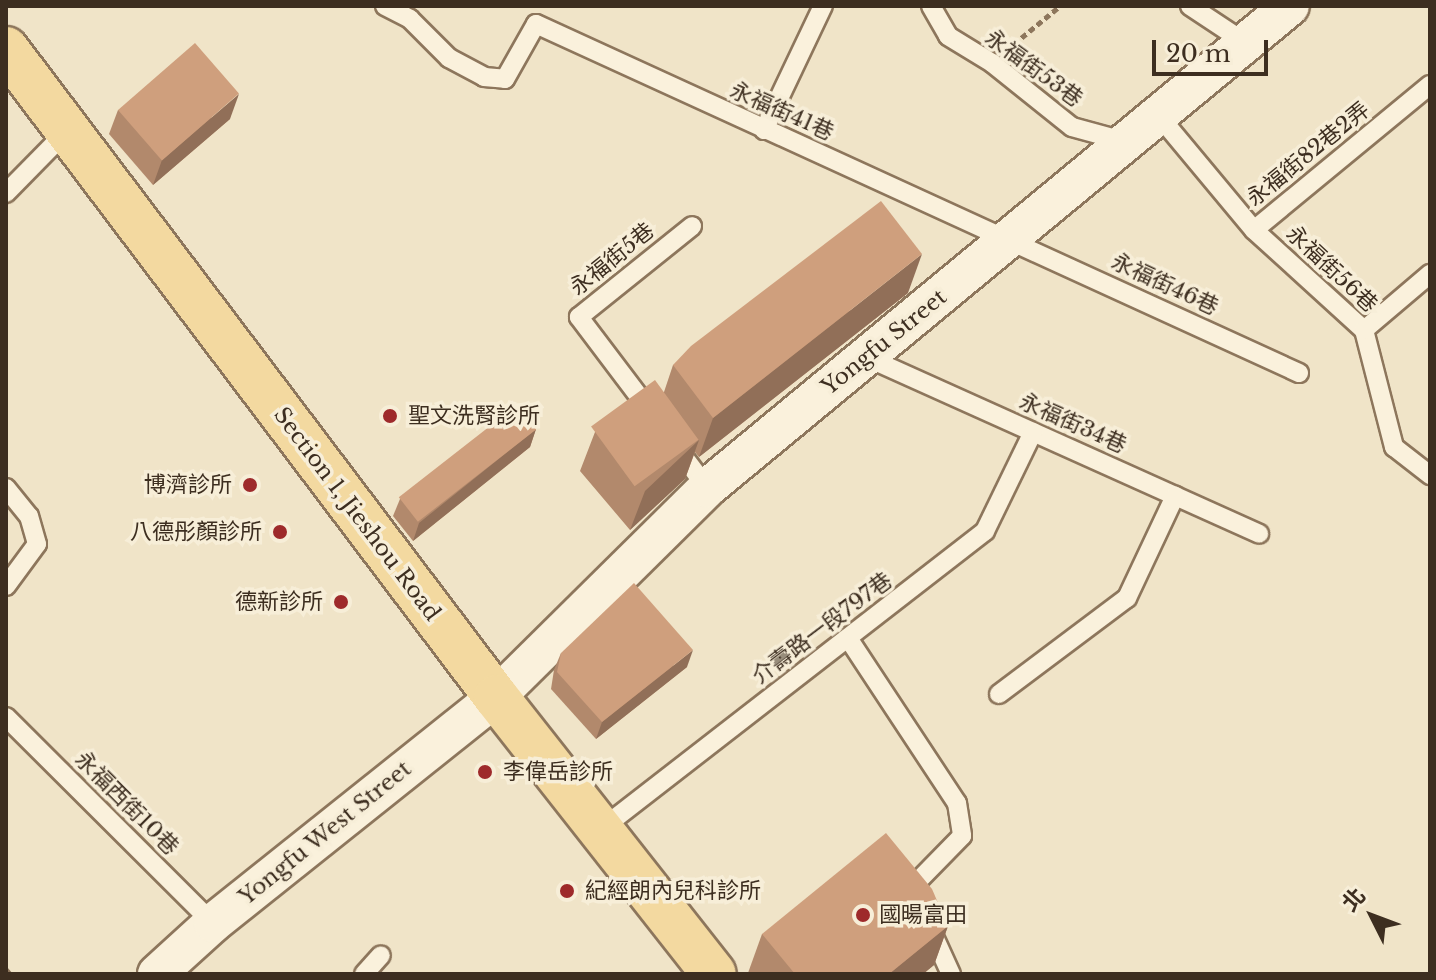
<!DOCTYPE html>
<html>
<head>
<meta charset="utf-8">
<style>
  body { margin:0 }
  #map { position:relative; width:1436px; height:980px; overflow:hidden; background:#f0e4c8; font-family:"Libre Baskerville","Noto Sans TC",serif }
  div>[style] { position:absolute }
  .path>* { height:5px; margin-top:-2.5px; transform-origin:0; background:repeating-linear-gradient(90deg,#8d765c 0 6px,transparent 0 10px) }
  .roads { filter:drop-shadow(2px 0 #8d765c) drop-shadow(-2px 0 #8d765c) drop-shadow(0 2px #8d765c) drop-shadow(0 -2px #8d765c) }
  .lane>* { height:18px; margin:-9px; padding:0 9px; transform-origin:9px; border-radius:9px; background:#faf1dc }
  .street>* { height:38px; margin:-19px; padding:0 19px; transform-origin:19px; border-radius:19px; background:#faf1dc }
  .primary>* { height:44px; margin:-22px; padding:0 22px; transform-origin:22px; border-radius:22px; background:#f3d9a0 }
  .wall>* { inset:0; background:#b2896c }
  .shaded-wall>* { inset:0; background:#916f58 }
  .building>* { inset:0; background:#cf9f7d; transform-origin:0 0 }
  .dots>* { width:22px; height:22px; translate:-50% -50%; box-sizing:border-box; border:4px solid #f7eed8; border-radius:50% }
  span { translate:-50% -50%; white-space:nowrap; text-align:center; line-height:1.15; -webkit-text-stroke:7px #f7eed8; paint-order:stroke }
  .street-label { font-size:22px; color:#3d2e20 }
  .poi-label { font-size:22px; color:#3d2e20 }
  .left { translate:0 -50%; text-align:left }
  .right { translate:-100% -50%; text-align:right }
  .frame { position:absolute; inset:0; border:8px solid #3d2e20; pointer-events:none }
  .north { position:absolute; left:1332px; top:876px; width:80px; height:80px; -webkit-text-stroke:6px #f7eed8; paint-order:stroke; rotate:312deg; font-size:22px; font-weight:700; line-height:32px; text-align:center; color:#3d2e20 }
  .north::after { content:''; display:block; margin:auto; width:28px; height:36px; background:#3d2e20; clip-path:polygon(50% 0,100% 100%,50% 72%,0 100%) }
  .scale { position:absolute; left:1152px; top:40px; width:116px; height:36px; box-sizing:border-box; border:4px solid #3d2e20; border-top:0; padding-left:10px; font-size:24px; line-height:28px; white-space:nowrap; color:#3d2e20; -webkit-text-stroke:6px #f7eed8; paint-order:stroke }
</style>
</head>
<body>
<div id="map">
  <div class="path">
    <div style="left:1014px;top:44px;width:60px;rotate:-39.6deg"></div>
    <div style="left:6px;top:969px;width:6px;rotate:51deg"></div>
  </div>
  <div class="roads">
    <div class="lane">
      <div style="left:385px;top:6px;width:28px;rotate:27deg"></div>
      <div style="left:410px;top:19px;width:55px;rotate:45deg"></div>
      <div style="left:449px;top:58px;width:40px;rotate:28deg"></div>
      <div style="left:484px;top:77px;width:21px;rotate:5deg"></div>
      <div style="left:505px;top:79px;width:63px;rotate:-60.6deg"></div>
      <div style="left:536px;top:24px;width:839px;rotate:24.58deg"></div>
      <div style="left:931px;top:6px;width:34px;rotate:60deg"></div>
      <div style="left:948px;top:36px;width:52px;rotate:31.5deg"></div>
      <div style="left:992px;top:63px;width:102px;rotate:38.7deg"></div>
      <div style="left:1072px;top:127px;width:57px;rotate:15.3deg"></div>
      <div style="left:1190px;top:6px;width:67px;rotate:33.5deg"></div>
      <div style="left:1159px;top:116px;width:148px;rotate:50.2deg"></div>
      <div style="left:1254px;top:230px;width:149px;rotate:42.3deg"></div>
      <div style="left:1364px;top:330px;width:121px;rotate:75.6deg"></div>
      <div style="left:1394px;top:447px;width:46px;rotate:37.9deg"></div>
      <div style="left:764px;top:130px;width:137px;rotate:-64.6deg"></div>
      <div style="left:6px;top:193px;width:87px;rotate:-45.5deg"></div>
      <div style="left:1254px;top:230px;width:228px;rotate:-39.5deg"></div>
      <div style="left:1364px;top:330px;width:87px;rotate:-40.3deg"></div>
      <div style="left:866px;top:357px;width:431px;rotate:24.2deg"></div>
      <div style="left:653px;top:415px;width:123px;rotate:-127.1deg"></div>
      <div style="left:579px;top:317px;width:145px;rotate:-38.8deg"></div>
      <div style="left:675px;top:445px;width:54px;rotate:53.3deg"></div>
      <div style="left:6px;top:488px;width:36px;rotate:51deg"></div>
      <div style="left:29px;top:516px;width:29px;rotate:74deg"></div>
      <div style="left:37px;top:544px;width:52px;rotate:126.4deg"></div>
      <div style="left:848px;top:638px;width:198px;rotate:56.6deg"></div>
      <div style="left:957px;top:803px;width:33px;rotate:81deg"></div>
      <div style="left:962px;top:836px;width:71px;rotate:134.4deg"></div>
      <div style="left:912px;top:887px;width:11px;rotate:63deg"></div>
      <div style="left:999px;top:694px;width:160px;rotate:-36.9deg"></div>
      <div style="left:1127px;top:598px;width:113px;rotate:-64.8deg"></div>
      <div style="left:6px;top:717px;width:292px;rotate:44.9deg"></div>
      <div style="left:601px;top:829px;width:486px;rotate:-37.8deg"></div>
      <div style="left:985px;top:531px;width:110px;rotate:-64.1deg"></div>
      <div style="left:930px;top:928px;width:51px;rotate:65.5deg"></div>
      <div style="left:364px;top:974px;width:25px;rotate:-48deg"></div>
    </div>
    <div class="street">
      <div style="left:157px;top:974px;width:76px;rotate:-42.3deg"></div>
      <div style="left:213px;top:923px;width:362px;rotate:-38.6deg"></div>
      <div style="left:496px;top:697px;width:297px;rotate:-44.7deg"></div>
      <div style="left:707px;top:488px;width:756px;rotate:-39.58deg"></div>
    </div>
    <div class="primary">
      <div style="left:6px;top:49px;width:812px;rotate:52.9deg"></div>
      <div style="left:496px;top:697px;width:352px;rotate:51.8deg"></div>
    </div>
  </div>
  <div class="wall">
    <div style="clip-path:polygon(118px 110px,230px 119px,153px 185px,109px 134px)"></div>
    <div style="clip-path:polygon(908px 293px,699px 457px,695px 452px,685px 479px,630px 530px,580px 471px,595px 432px,664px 392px,673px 365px)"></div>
    <div style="clip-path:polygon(536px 429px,530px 447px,413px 541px,393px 516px,400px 499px)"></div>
    <div style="clip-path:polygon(561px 653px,687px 667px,596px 739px,551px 689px,554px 670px)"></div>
    <div style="clip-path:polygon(948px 926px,934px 965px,923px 974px,749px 974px,748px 973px,762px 934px)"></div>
  </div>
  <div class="shaded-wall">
    <div style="clip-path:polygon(239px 94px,230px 119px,153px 185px,162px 160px)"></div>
    <div style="clip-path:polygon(922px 254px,908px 293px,699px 457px,713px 418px)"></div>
    <div style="clip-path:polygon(536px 429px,530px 447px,413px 541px,419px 523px)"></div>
    <div style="clip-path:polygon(699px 440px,685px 479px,630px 530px,645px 491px)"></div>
    <div style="clip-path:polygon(693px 650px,687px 667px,596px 739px,602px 722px)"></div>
    <div style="clip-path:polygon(948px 926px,934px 965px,923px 974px,889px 974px)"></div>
  </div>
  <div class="building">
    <div style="left:195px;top:43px;width:67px;height:102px;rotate:49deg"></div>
    <div style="clip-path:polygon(881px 201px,922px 254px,713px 418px,673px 365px,691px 346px)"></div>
    <div style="left:655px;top:380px;width:74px;height:79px;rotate:54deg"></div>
    <div style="left:517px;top:405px;width:31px;height:150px;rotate:52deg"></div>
    <div style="clip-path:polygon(634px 583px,693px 650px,602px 722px,557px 672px,561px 653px)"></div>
    <div style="clip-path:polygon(886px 833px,932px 889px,948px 926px,889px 974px,795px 974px,762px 934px)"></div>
  </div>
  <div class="dots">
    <div style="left:390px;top:416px;background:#9e2a2b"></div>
    <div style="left:250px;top:485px;background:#9e2a2b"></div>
    <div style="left:280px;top:532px;background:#9e2a2b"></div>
    <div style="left:341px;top:602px;background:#9e2a2b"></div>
    <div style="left:485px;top:772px;background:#9e2a2b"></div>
    <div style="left:567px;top:891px;background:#9e2a2b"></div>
    <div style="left:863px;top:915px;background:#9e2a2b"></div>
  </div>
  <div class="street-label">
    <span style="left:1034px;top:68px;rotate:36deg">永福街53巷</span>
    <span style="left:782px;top:111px;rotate:24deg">永福街41巷</span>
    <span style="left:1308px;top:154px;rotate:-39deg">永福街82巷2弄</span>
    <span style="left:612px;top:259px;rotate:-39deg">永福街5巷</span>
    <span style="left:1332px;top:269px;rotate:43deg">永福街56巷</span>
    <span style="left:1165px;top:284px;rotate:25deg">永福街46巷</span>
    <span style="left:884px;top:342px;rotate:-39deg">Yongfu Street</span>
    <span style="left:1073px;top:423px;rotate:24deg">永福街34巷</span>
    <span style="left:357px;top:514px;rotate:53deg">Section 1, Jieshou Road</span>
    <span style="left:822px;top:628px;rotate:-37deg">介壽路一段797巷</span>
    <span style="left:127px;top:803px;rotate:45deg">永福西街10巷</span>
    <span style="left:325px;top:833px;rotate:-39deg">Yongfu West Street</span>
  </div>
  <div class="poi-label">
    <span class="left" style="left:408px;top:416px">聖文洗腎診所</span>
    <span class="right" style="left:232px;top:485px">博濟診所</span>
    <span class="right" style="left:262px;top:532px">八德彤顏診所</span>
    <span class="right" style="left:323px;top:602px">德新診所</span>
    <span class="left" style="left:503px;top:772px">李偉岳診所</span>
    <span class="left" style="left:585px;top:891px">紀經朗內兒科診所</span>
    <span class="left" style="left:879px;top:915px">國暘富田</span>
  </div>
  <div class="frame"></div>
  <div class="north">北</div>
  <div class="scale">20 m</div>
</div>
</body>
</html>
